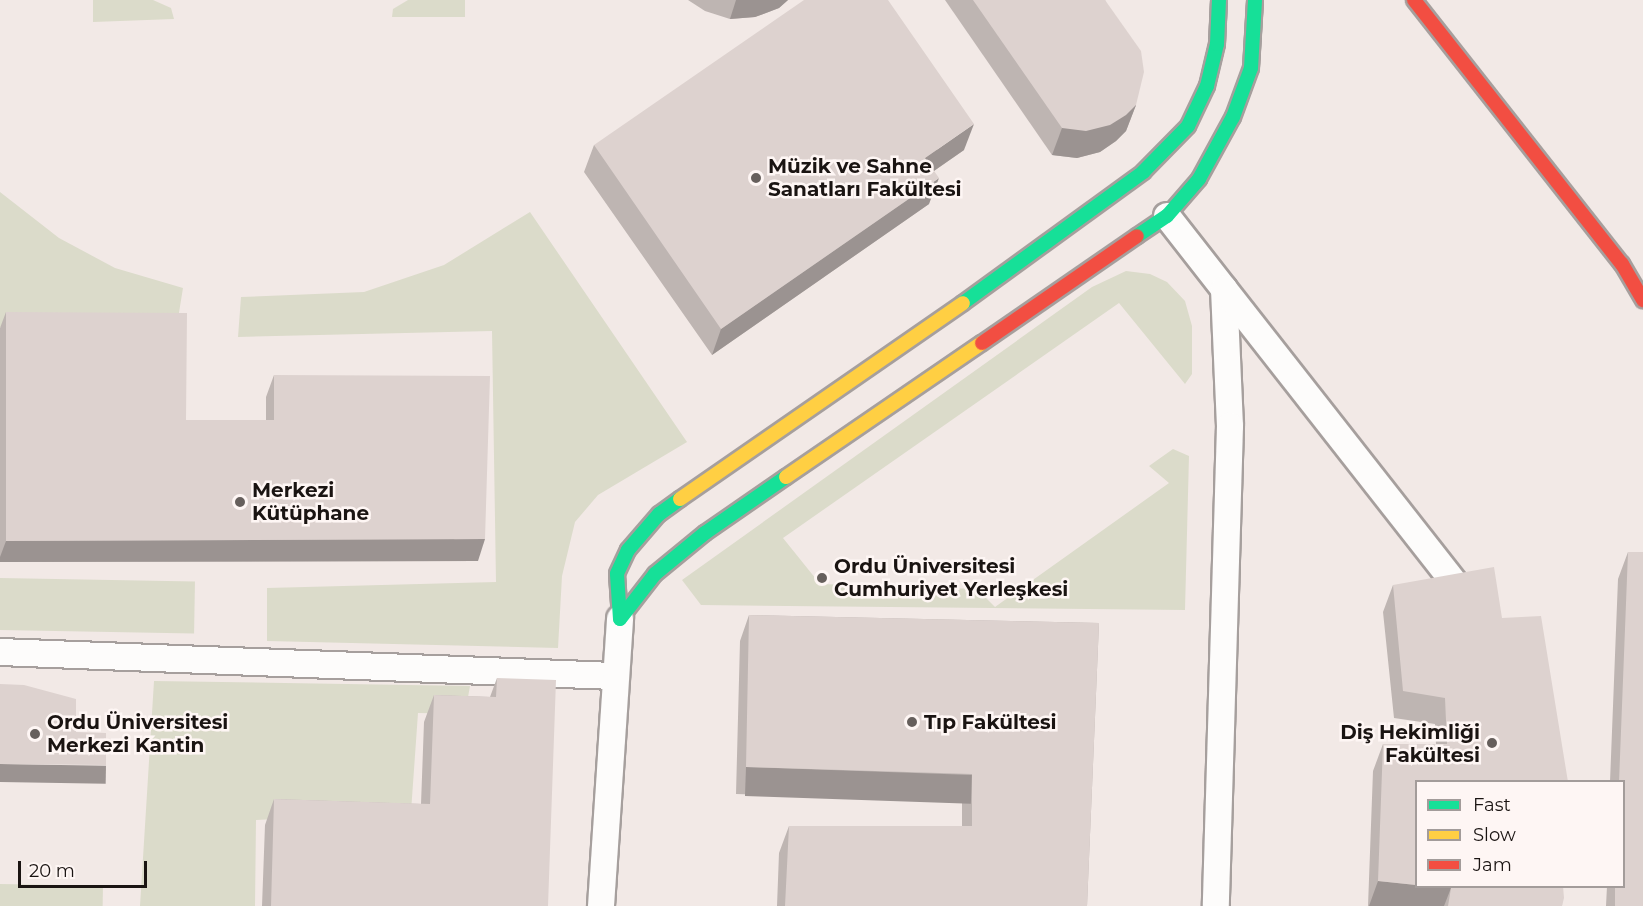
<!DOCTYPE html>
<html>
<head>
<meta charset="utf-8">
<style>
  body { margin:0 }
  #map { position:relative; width:1643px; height:906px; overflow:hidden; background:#f2e9e6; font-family:Montserrat,sans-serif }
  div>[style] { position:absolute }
  .green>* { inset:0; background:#dbdbca; transform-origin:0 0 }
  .roads { filter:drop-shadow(2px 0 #a69f9d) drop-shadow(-2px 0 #a69f9d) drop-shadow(0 2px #a69f9d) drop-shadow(0 -2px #a69f9d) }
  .lane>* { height:26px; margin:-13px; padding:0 13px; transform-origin:13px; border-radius:13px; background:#fdfcfb }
  .fast>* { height:14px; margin:-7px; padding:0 7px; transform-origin:7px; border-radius:7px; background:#16e098 }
  .slow>* { height:14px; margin:-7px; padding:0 7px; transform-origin:7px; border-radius:7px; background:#ffcf43 }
  .jam>* { height:14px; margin:-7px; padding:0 7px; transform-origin:7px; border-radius:7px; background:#f24e42 }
  .wall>* { inset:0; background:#beb5b2 }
  .shaded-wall>* { inset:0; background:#9b9391; transform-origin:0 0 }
  .building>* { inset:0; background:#ddd2cf }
  .dots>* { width:16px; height:16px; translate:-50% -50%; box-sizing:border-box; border:3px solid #fef6f4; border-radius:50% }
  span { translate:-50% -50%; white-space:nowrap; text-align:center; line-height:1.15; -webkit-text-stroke:5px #fef6f4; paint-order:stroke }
  .poi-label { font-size:20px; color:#1a1412; font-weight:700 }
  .left { translate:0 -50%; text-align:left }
  .right { translate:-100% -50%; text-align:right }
  .legend { position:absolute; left:1415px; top:780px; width:210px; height:108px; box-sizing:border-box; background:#fef6f4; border:2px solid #a39c9a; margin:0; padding:8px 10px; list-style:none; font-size:18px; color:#1a1412 }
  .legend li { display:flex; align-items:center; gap:12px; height:30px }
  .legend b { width:30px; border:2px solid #a39c9a }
  .scale { position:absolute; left:18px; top:861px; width:129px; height:27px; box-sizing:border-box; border:3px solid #1a1412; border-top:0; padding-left:8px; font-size:18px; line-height:21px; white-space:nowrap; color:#1a1412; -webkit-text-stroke:4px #fef6f4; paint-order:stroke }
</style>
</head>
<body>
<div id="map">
  <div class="green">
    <div style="clip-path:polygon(93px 0,153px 0,171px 8px,174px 19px,93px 22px)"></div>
    <div style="clip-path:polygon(408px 0,465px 0,465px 17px,392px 17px,393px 9px)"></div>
    <div style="clip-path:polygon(0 192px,59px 238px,115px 268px,183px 288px,177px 325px,0 327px)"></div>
    <div style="clip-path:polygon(530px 212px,687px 442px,598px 495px,575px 522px,562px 576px,558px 648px,267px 641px,267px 588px,496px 582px,492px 331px,238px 337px,241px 297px,364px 292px,444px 265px)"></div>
    <div style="clip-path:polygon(1126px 271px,1150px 274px,1167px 282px,1185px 301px,1192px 326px,1192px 374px,1185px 384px,1119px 303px,783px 538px,820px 584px,977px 589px,995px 607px,1169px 483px,1149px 466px,1173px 449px,1189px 456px,1185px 610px,701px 605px,682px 580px,1092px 287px)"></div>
    <div style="left:0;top:578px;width:195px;height:52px;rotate:1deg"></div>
    <div style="clip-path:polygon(154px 681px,470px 686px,465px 714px,418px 713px,411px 812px,256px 820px,255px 906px,140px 906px)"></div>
    <div style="left:0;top:884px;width:103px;height:22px;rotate:1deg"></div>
  </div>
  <div class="roads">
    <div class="lane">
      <div style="left:1167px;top:216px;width:93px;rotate:52deg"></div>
      <div style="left:1224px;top:289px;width:137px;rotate:87.5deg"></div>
      <div style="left:1230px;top:426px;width:480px;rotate:91.7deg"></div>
      <div style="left:1224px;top:289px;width:382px;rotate:51.9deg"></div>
      <div style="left:0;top:652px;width:614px;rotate:2.24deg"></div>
      <div style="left:601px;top:906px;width:288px;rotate:-86.2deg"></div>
    </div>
    <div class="fast">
      <div style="left:1137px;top:236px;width:36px;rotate:-34deg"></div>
      <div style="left:1167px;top:216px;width:49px;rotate:-49.1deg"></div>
      <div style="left:1199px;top:179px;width:71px;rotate:-61.3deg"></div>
      <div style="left:1233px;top:117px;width:52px;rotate:-69.8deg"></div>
      <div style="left:1251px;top:68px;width:68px;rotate:-86.6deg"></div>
      <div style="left:963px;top:303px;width:223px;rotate:-36deg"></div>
      <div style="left:1143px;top:172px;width:64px;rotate:-45.6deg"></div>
      <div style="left:1188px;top:126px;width:44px;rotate:-64.6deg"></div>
      <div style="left:1207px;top:86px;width:43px;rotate:-76.6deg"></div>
      <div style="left:1217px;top:44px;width:44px;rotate:-87.4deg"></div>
      <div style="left:680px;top:499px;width:26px;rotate:144deg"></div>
      <div style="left:659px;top:514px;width:48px;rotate:130.7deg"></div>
      <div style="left:628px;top:550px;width:26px;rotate:115deg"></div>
      <div style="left:617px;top:574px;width:45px;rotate:86.2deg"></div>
      <div style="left:620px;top:619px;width:57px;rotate:-52.1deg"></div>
      <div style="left:655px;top:574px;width:65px;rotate:-39.4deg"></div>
      <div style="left:705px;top:533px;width:98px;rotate:-34.7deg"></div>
    </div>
    <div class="slow">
      <div style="left:786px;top:477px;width:237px;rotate:-34.4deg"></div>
      <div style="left:680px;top:499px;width:344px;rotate:-34.7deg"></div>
    </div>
    <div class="jam">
      <div style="left:1414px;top:0;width:336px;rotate:51.8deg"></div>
      <div style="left:1622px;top:264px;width:42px;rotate:59.7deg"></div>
      <div style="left:982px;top:343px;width:188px;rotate:-34.6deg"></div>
    </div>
  </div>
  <div class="wall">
    <div style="clip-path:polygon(688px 0,788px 0,779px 8px,755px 17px,730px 19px,705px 11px)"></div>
    <div style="clip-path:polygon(945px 0,1105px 0,1136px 105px,1126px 131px,1116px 141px,1100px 152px,1077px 158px,1052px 155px)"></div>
    <div style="clip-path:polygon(594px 145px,964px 150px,934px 171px,929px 204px,712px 355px,584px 172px)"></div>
    <div style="clip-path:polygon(6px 312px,186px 420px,266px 420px,266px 397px,274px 375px,478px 561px,0 562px,0 328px)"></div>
    <div style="clip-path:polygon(1628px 552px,1643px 906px,1606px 906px,1607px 886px,1623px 886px,1623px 782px,1610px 782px,1618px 579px)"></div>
    <div style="clip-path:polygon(1393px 585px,1502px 618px,1568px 782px,1416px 782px,1563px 886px,1562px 906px,1368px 906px,1373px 771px,1383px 744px,1436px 744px,1435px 724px,1394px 718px,1383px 612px)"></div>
    <div style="clip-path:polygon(749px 615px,1099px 623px,1087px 906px,777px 906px,779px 853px,789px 826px,962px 826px,962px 801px,736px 794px,740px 641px)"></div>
    <div style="clip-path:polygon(497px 678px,548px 906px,262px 906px,265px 825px,274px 799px,421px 804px,424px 722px,434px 695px,490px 697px)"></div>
  </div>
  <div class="shaded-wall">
    <div style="clip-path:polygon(736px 0,788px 0,779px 8px,755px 17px,730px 19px)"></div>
    <div style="clip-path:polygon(1136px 105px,1126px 131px,1116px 141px,1100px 152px,1077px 158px,1052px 155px,1062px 128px)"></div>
    <div style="clip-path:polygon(974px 124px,964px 150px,915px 184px,925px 158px)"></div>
    <div style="clip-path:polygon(939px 178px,929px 204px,712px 355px,721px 329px)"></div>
    <div style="clip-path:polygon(485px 539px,478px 561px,0 562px,0 557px,6px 541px)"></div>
    <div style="left:0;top:764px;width:106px;height:18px;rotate:1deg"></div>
    <div style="left:746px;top:767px;width:226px;height:29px;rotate:2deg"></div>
    <div style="clip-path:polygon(1378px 881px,1416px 885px,1416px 886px,1451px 888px,1444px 906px,1369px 906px)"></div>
  </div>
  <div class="building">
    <div style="clip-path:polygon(804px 0,888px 0,974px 124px,925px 158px,939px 178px,721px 329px,594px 145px)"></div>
    <div style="clip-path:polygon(973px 0,1105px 0,1141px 51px,1144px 72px,1136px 105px,1126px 115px,1110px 125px,1086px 131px,1062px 128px)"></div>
    <div style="clip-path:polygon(6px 312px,187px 313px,186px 420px,274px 420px,274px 375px,490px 376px,485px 539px,6px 541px)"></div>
    <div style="clip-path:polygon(1628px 552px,1643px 552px,1643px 906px,1615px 906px,1615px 886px,1623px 886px,1623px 782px,1619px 782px)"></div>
    <div style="clip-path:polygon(1494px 567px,1502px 618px,1541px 616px,1568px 782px,1416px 782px,1416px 885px,1378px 881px,1383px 744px,1447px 744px,1445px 698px,1403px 691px,1393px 585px)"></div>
    <div style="clip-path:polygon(749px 615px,1099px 623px,1087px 906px,785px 906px,789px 826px,972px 826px,972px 774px,746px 767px)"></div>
    <div style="clip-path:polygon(497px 678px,556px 680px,548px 906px,271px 906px,274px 799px,430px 804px,434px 695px,496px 697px)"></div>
    <div style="clip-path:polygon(0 684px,24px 685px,76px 699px,76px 732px,106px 733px,106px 765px,0 764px)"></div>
    <div style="clip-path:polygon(1437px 886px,1563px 886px,1564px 898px,1562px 906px,1448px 906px,1451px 888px)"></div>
  </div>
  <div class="dots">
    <div style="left:756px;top:178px;background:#665f5c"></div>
    <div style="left:240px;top:502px;background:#665f5c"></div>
    <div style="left:822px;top:578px;background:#665f5c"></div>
    <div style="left:912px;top:722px;background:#665f5c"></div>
    <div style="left:35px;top:734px;background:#665f5c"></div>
    <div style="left:1492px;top:743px;background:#665f5c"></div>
  </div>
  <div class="poi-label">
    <span class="left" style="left:768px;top:178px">Müzik ve Sahne<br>Sanatları Fakültesi</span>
    <span class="left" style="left:252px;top:502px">Merkezi<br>Kütüphane</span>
    <span class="left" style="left:834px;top:578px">Ordu Üniversitesi<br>Cumhuriyet Yerleşkesi</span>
    <span class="left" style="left:47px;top:734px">Ordu Üniversitesi<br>Merkezi Kantin</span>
    <span class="left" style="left:924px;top:722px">Tıp Fakültesi</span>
    <span class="right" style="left:1480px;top:744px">Diş Hekimliği<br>Fakültesi</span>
  </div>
  <ul class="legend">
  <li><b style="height:8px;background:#16e098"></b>Fast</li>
  <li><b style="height:8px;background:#ffcf43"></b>Slow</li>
  <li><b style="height:8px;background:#f24e42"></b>Jam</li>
  </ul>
  <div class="scale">20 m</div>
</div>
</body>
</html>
